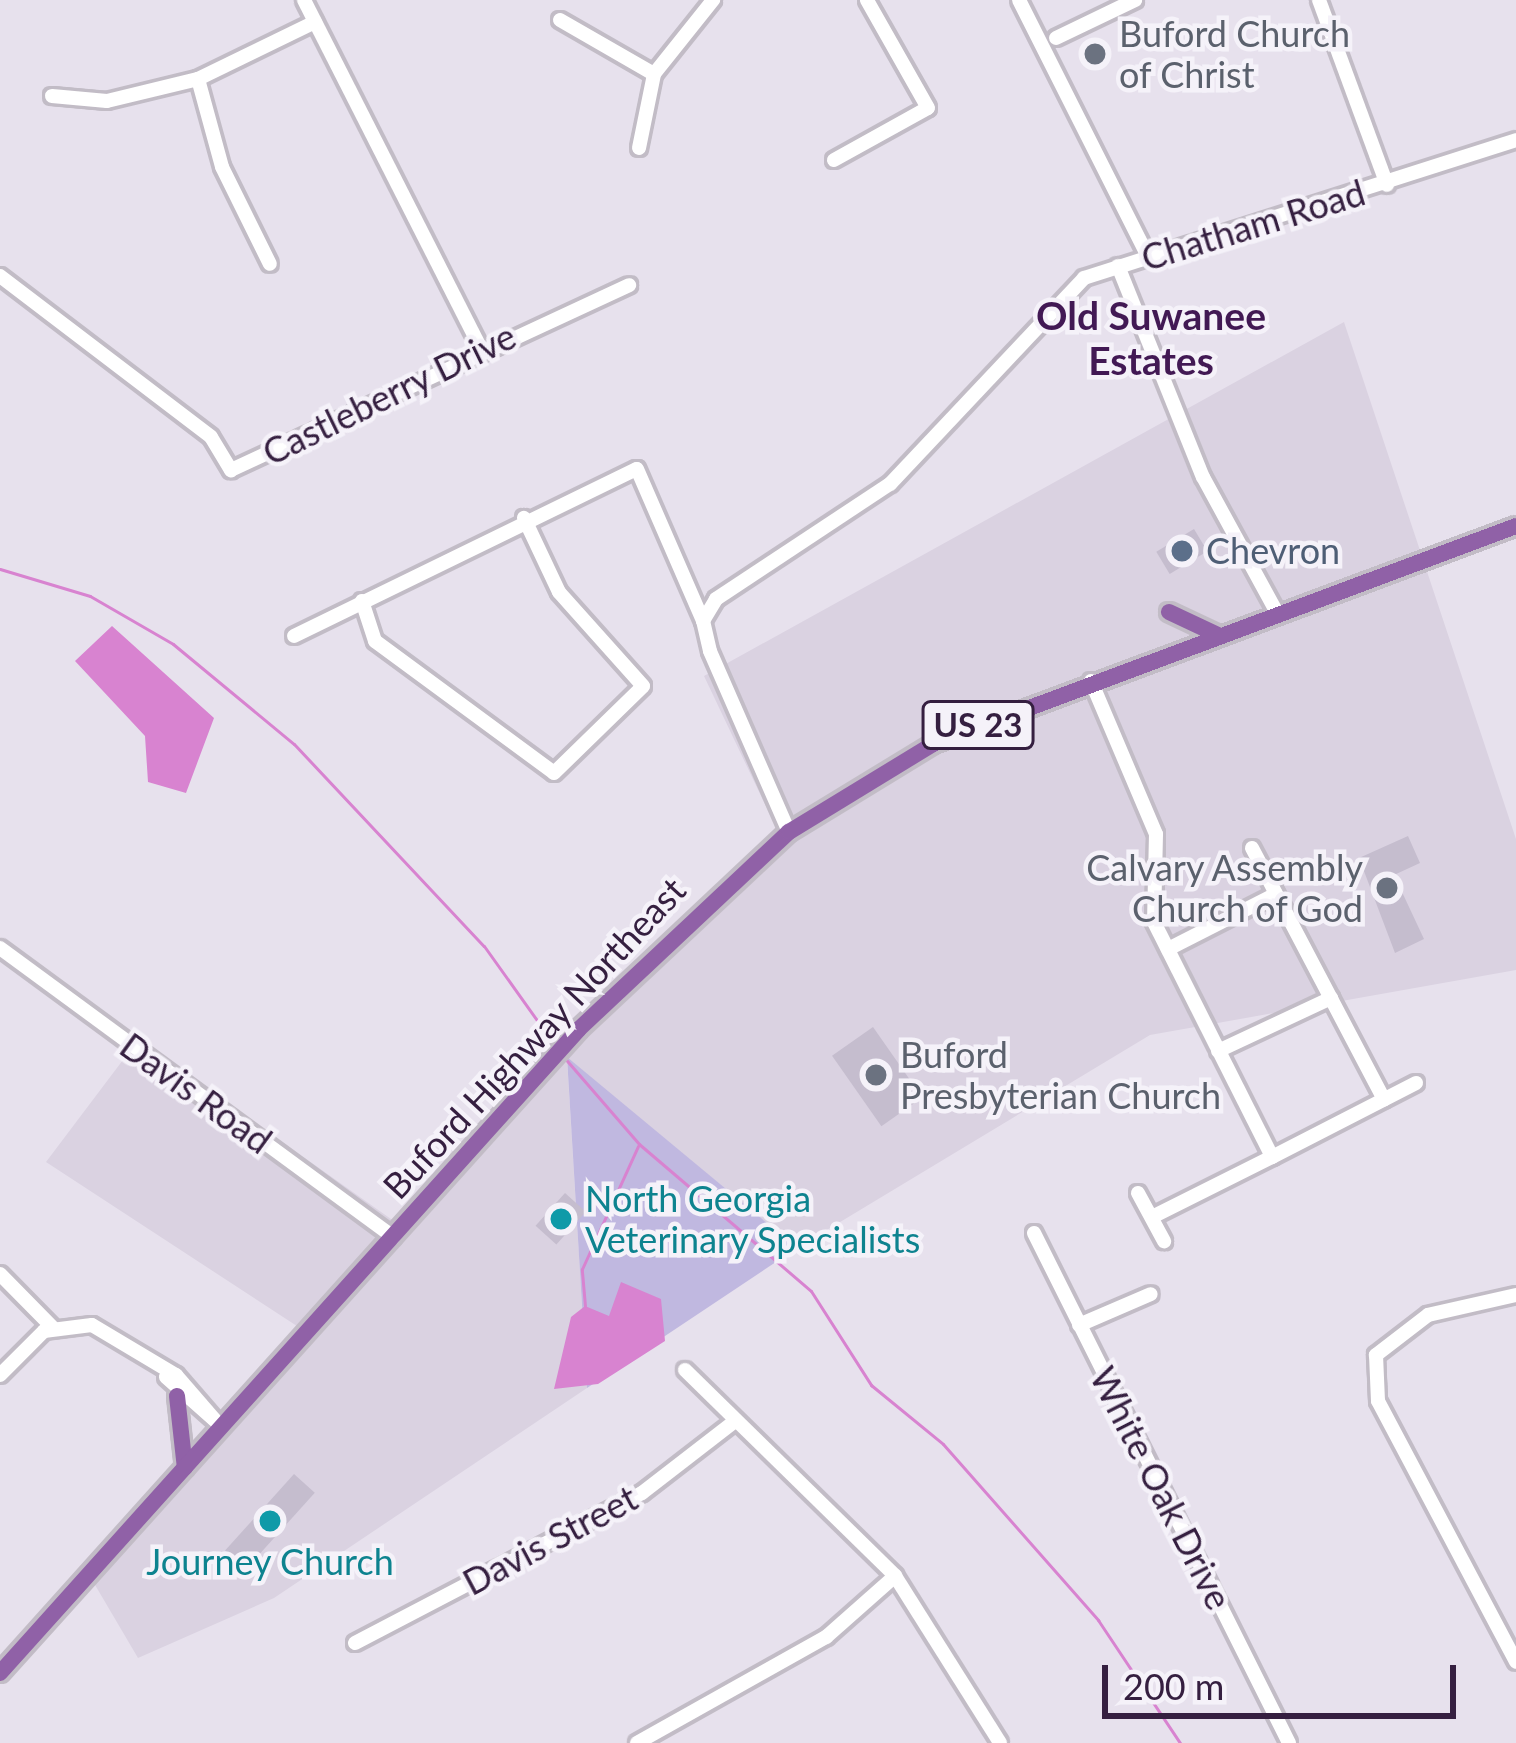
<!DOCTYPE html>
<html>
<head>
<meta charset="utf-8">
<style>
  body { margin:0 }
  #map { position:relative; width:1516px; height:1743px; overflow:hidden; background:#e7e1ed; font-family:Lato,sans-serif }
  div>[style] { position:absolute }
  .built>* { inset:0; background:#dad2e1 }
  .green>* { inset:0; background:#c0b8e0 }
  .water>* { inset:0; background:#d883d0 }
  .stream>* { height:3px; margin:-1.5px; padding:0 1.5px; transform-origin:1.5px; border-radius:1.5px; background:#d883d0 }
  .building>* { inset:0; background:#c5bdce; transform-origin:0 0 }
  .roads { filter:drop-shadow(3px 0 #c2bcc6) drop-shadow(-3px 0 #c2bcc6) drop-shadow(0 3px #c2bcc6) drop-shadow(0 -3px #c2bcc6) }
  .minor>* { height:14px; margin:-7px; padding:0 7px; transform-origin:7px; border-radius:7px; background:#fff }
  .major>* { height:16px; margin:-8px; padding:0 8px; transform-origin:8px; border-radius:8px; background:#9061a7 }
  .dots>* { width:33px; height:33px; translate:-50% -50%; box-sizing:border-box; border:6px solid #f5f2f9; border-radius:50% }
  span { translate:-50% -50%; white-space:nowrap; text-align:center; line-height:1.15; -webkit-text-stroke:9px #f5f2f9; paint-order:stroke }
  .shield-label span { padding:3px 9px; background:#f5f2f9; border:3px solid; border-radius:9px; -webkit-text-stroke-width:0 }
  .shield-label { font-size:33px; color:#351f40; font-weight:700 }
  .worship-label { font-size:36px; color:#5b616d }
  .left { translate:0 -50%; text-align:left }
  .right { translate:-100% -50%; text-align:right }
  .street-label { font-size:36px; color:#351f40 }
  .service-label { font-size:36px; color:#4e5e75 }
  .culture-label { font-size:36px; color:#0d838f }
  .neighbourhood-label { font-size:39px; color:#421954; font-weight:700 }
  .scale { position:absolute; left:1102px; top:1665px; width:354px; height:54px; box-sizing:border-box; border:6px solid #351f40; border-top:0; padding-left:15px; font-size:36px; line-height:42px; white-space:nowrap; color:#351f40; -webkit-text-stroke:9px #f5f2f9; paint-order:stroke }
</style>
</head>
<body>
<div id="map">
  <div class="built">
    <div style="clip-path:polygon(1344px 322px,1516px 839px,1516px 970px,1150px 1035px,797px 1248px,567px 1059px,587px 1388px,274px 1598px,138px 1658px,88px 1573px,303px 1330px,46px 1162px,138px 1040px,398px 1224px,567px 1057px,675px 923px,780px 836px,704px 676px)"></div>
  </div>
  <div class="green">
    <div style="clip-path:polygon(567px 1057px,797px 1248px,587px 1388px)"></div>
  </div>
  <div class="water">
    <div style="clip-path:polygon(112px 626px,214px 718px,186px 793px,148px 782px,145px 736px,75px 661px)"></div>
    <div style="clip-path:polygon(621px 1282px,661px 1299px,665px 1341px,598px 1384px,554px 1389px,571px 1317px,585px 1306px,609px 1316px)"></div>
  </div>
  <div class="stream">
    <div style="left:0;top:569px;width:94px;rotate:16.7deg"></div>
    <div style="left:90px;top:596px;width:96px;rotate:30deg"></div>
    <div style="left:173px;top:644px;width:157px;rotate:39.6deg"></div>
    <div style="left:294px;top:744px;width:277px;rotate:46.8deg"></div>
    <div style="left:484px;top:946px;width:124px;rotate:54.5deg"></div>
    <div style="left:562px;top:1055px;width:118px;rotate:49.1deg"></div>
    <div style="left:639px;top:1144px;width:226px;rotate:40.5deg"></div>
    <div style="left:811px;top:1291px;width:112px;rotate:57.4deg"></div>
    <div style="left:871px;top:1385px;width:93px;rotate:39.3deg"></div>
    <div style="left:943px;top:1444px;width:235px;rotate:48.6deg"></div>
    <div style="left:1098px;top:1620px;width:148px;rotate:56.3deg"></div>
    <div style="left:585px;top:1306px;width:37px;rotate:-95deg"></div>
    <div style="left:582px;top:1269px;width:135px;rotate:-65.5deg"></div>
  </div>
  <div class="building">
    <div style="left:1194px;top:529px;width:26px;height:44px;rotate:59deg"></div>
    <div style="clip-path:polygon(1408px 836px,1420px 863px,1394px 875px,1424px 939px,1395px 953px,1359px 858px)"></div>
    <div style="left:873px;top:1027px;width:86px;height:50px;rotate:55deg"></div>
    <div style="left:565px;top:1193px;width:28px;height:44px;rotate:42deg"></div>
    <div style="left:294px;top:1474px;width:28px;height:103px;rotate:42deg"></div>
  </div>
  <div class="roads">
    <div class="minor">
      <div style="left:304px;top:0;width:394px;rotate:63.1deg"></div>
      <div style="left:1019px;top:0;width:285px;rotate:63.3deg"></div>
      <div style="left:1319px;top:0;width:197px;rotate:69.8deg"></div>
      <div style="left:560px;top:20px;width:108px;rotate:29.9deg"></div>
      <div style="left:1056px;top:38px;width:88px;rotate:-25.7deg"></div>
      <div style="left:198px;top:79px;width:91px;rotate:74.7deg"></div>
      <div style="left:222px;top:167px;width:108px;rotate:63.7deg"></div>
      <div style="left:52px;top:96px;width:55px;rotate:5.2deg"></div>
      <div style="left:107px;top:101px;width:94px;rotate:-13.6deg"></div>
      <div style="left:198px;top:79px;width:130px;rotate:-26deg"></div>
      <div style="left:639px;top:148px;width:76px;rotate:-78.5deg"></div>
      <div style="left:654px;top:74px;width:95px;rotate:-51.4deg"></div>
      <div style="left:834px;top:160px;width:107px;rotate:-29deg"></div>
      <div style="left:928px;top:108px;width:124px;rotate:-119.5deg"></div>
      <div style="left:1118px;top:266px;width:227px;rotate:68.1deg"></div>
      <div style="left:1203px;top:477px;width:155px;rotate:61.4deg"></div>
      <div style="left:0;top:276px;width:265px;rotate:37.3deg"></div>
      <div style="left:211px;top:437px;width:39px;rotate:59deg"></div>
      <div style="left:231px;top:470px;width:439px;rotate:-24.9deg"></div>
      <div style="left:362px;top:601px;width:42px;rotate:72deg"></div>
      <div style="left:375px;top:641px;width:222px;rotate:36.4deg"></div>
      <div style="left:554px;top:773px;width:124px;rotate:-44.3deg"></div>
      <div style="left:643px;top:686px;width:126px;rotate:-131.8deg"></div>
      <div style="left:559px;top:592px;width:82px;rotate:-115.3deg"></div>
      <div style="left:294px;top:636px;width:381px;rotate:-26deg"></div>
      <div style="left:637px;top:469px;width:166px;rotate:66.5deg"></div>
      <div style="left:1091px;top:681px;width:166px;rotate:67deg"></div>
      <div style="left:1156px;top:834px;width:88px;rotate:91.3deg"></div>
      <div style="left:1154px;top:922px;width:263px;rotate:63.3deg"></div>
      <div style="left:1272px;top:1157px;width:162px;rotate:-27.2deg"></div>
      <div style="left:789px;top:832px;width:197px;rotate:-113.6deg"></div>
      <div style="left:710px;top:651px;width:31px;rotate:-103deg"></div>
      <div style="left:703px;top:621px;width:26px;rotate:-59deg"></div>
      <div style="left:716px;top:599px;width:209px;rotate:-33.5deg"></div>
      <div style="left:890px;top:484px;width:283px;rotate:-46.7deg"></div>
      <div style="left:1084px;top:278px;width:454px;rotate:-17.7deg"></div>
      <div style="left:1252px;top:848px;width:284px;rotate:62.3deg"></div>
      <div style="left:0;top:948px;width:488px;rotate:36.3deg"></div>
      <div style="left:1168px;top:949px;width:121px;rotate:-27deg"></div>
      <div style="left:1218px;top:1051px;width:125px;rotate:-25.1deg"></div>
      <div style="left:1138px;top:1193px;width:55px;rotate:61.6deg"></div>
      <div style="left:1152px;top:1217px;width:134px;rotate:-26.6deg"></div>
      <div style="left:1034px;top:1233px;width:570px;rotate:63.43deg"></div>
      <div style="left:0;top:1274px;width:76px;rotate:45.5deg"></div>
      <div style="left:1516px;top:1295px;width:90px;rotate:167.2deg"></div>
      <div style="left:1428px;top:1315px;width:66px;rotate:142.4deg"></div>
      <div style="left:1376px;top:1355px;width:46px;rotate:87.5deg"></div>
      <div style="left:1378px;top:1401px;width:295px;rotate:62.1deg"></div>
      <div style="left:1079px;top:1325px;width:78px;rotate:-23.3deg"></div>
      <div style="left:685px;top:1370px;width:294px;rotate:44.4deg"></div>
      <div style="left:895px;top:1576px;width:197px;rotate:57.8deg"></div>
      <div style="left:0;top:1375px;width:62px;rotate:-45deg"></div>
      <div style="left:44px;top:1331px;width:48px;rotate:-7.1deg"></div>
      <div style="left:92px;top:1325px;width:98px;rotate:30.8deg"></div>
      <div style="left:176px;top:1375px;width:58px;rotate:49.2deg"></div>
      <div style="left:166px;top:1377px;width:72px;rotate:41.6deg"></div>
      <div style="left:355px;top:1643px;width:324px;rotate:-27.6deg"></div>
      <div style="left:642px;top:1493px;width:118px;rotate:-37.7deg"></div>
      <div style="left:637px;top:1743px;width:217px;rotate:-29.3deg"></div>
      <div style="left:826px;top:1637px;width:92px;rotate:-41.5deg"></div>
    </div>
    <div class="major">
      <div style="left:1169px;top:612px;width:54px;rotate:25.1deg"></div>
      <div style="left:177px;top:1396px;width:72px;rotate:83.7deg"></div>
      <div style="left:0;top:1673px;width:866px;rotate:-48.04deg"></div>
      <div style="left:579px;top:1029px;width:288px;rotate:-43.2deg"></div>
      <div style="left:789px;top:832px;width:169px;rotate:-31.4deg"></div>
      <div style="left:933px;top:744px;width:622px;rotate:-20.5deg"></div>
    </div>
  </div>
  <div class="dots">
    <div style="left:1095px;top:54px;background:#6b7280"></div>
    <div style="left:1182px;top:551px;background:#5c6f8a"></div>
    <div style="left:1387px;top:888px;background:#6b7280"></div>
    <div style="left:876px;top:1075px;background:#6b7280"></div>
    <div style="left:561px;top:1219px;background:#0f9aa8"></div>
    <div style="left:270px;top:1521px;background:#0f9aa8"></div>
  </div>
  <div class="shield-label">
    <span style="left:978px;top:725px">US 23</span>
  </div>
  <div class="worship-label">
    <span class="left" style="left:1119px;top:54px">Buford Church<br>of Christ</span>
    <span class="right" style="left:1363px;top:888px">Calvary Assembly<br>Church of God</span>
    <span class="left" style="left:900px;top:1075px">Buford<br>Presbyterian Church</span>
  </div>
  <div class="street-label">
    <span style="left:1253px;top:225px;rotate:-17deg">Chatham Road</span>
    <span style="left:389px;top:394px;rotate:-26deg">Castleberry Drive</span>
    <span style="left:534px;top:1038px;rotate:-47deg">Buford Highway Northeast</span>
    <span style="left:196px;top:1093px;rotate:36deg">Davis Road</span>
    <span style="left:1161px;top:1488px;rotate:63deg">White Oak Drive</span>
    <span style="left:550px;top:1540px;rotate:-28deg">Davis Street</span>
  </div>
  <div class="service-label">
    <span class="left" style="left:1206px;top:551px">Chevron</span>
  </div>
  <div class="culture-label">
    <span class="left" style="left:585px;top:1219px">North Georgia<br>Veterinary Specialists</span>
    <span style="left:270px;top:1562px">Journey Church</span>
  </div>
  <div class="neighbourhood-label">
    <span style="left:1151px;top:338px">Old Suwanee<br>Estates</span>
  </div>
  <div class="scale">200 m</div>
</div>
</body>
</html>
